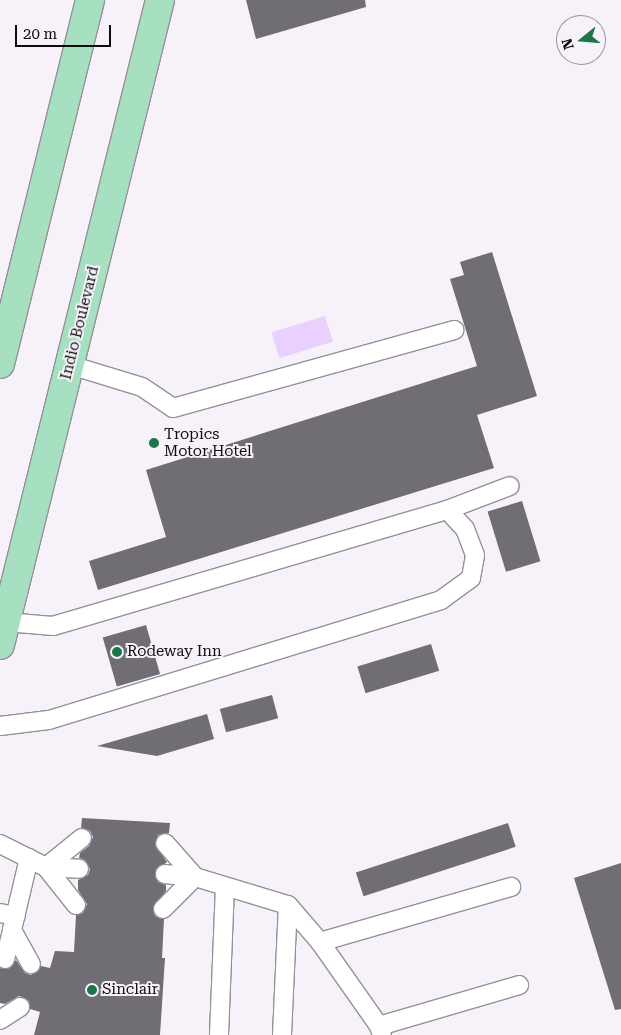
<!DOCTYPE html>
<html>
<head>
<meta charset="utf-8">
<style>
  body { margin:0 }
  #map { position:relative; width:621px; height:1035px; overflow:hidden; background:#f7f2fa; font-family:"Roboto Serif",serif }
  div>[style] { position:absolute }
  .water>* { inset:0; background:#ead0fe; transform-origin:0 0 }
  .building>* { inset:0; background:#716d74; transform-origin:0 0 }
  .roads { filter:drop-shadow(1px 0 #949198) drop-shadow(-1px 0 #949198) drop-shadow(0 1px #949198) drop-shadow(0 -1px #949198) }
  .lane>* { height:18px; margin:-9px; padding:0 9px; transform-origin:9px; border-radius:9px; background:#fff }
  .primary>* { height:28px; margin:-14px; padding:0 14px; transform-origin:14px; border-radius:14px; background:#a7e0c1 }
  .dots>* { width:14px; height:14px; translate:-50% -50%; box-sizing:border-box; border:2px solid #f7f2fa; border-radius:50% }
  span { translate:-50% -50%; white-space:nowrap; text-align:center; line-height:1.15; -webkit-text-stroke:4px #f7f2fa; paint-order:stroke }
  .street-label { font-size:15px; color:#0d0c0e }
  .poi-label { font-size:15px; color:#0d0c0e }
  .left { translate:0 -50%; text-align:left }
  .north { position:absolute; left:556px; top:15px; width:50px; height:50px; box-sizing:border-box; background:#f7f2fa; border:1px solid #99969c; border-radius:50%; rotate:253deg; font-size:14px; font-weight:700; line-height:20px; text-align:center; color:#0d0c0e }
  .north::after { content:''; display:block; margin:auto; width:18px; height:22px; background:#1b764b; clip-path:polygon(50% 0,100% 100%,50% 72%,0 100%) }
  .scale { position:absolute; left:15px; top:25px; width:96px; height:22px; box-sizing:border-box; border:2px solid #0d0c0e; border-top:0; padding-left:6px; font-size:15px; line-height:18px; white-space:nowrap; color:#0d0c0e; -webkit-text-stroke:4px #f7f2fa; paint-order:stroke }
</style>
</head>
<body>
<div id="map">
  <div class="water">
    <div style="left:325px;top:316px;width:27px;height:56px;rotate:73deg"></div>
  </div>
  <div class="building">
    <div style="clip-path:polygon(246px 0,365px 0,366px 7px,256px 39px)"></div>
    <div style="clip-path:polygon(492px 252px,537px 396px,477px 415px,494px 468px,98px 590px,89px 561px,166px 537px,146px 470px,477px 366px,450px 279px,464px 275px,460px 262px)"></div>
    <div style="left:522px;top:501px;width:63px;height:36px;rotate:73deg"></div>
    <div style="left:146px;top:625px;width:51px;height:45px;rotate:74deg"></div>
    <div style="left:431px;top:644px;width:28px;height:77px;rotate:73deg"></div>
    <div style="left:272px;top:695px;width:24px;height:54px;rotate:75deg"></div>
    <div style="clip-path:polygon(207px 714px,214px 739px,157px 756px,97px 746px)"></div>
    <div style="clip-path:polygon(82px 818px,170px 823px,169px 833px,158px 835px,155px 845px,167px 862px,155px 872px,158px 882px,166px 885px,166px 891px,153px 907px,155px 916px,164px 919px,162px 958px,165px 958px,160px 1035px,34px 1035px,40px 1012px,30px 1009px,29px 1001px,19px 996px,5px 1004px,0 1003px,0 968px,8px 969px,16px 960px,25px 973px,31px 975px,41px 966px,50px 968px,55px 951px,74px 952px,76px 915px,83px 913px,87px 904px,78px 890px,78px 880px,88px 875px,90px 869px,85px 860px,79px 858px,80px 853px,89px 846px,93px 837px,90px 831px,81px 828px)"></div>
    <div style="left:508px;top:823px;width:25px;height:160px;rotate:72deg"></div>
    <div style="clip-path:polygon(621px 863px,621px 1009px,615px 1010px,574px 878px)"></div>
  </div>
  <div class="roads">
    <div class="lane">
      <div style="left:70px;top:365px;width:75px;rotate:17deg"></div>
      <div style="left:142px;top:387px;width:37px;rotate:34deg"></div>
      <div style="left:173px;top:408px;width:292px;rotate:-15.5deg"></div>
      <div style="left:6px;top:622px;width:47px;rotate:4.9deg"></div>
      <div style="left:53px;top:626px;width:411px;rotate:-16.4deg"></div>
      <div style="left:447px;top:510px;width:67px;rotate:-20.9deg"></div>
      <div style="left:0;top:726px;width:49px;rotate:-7deg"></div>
      <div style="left:49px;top:720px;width:410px;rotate:-17deg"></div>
      <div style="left:441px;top:600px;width:37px;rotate:-36deg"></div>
      <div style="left:471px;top:578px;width:23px;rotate:-80deg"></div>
      <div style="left:475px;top:555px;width:28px;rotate:-111deg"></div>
      <div style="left:465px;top:529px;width:26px;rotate:-133deg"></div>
      <div style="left:0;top:844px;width:51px;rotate:26.6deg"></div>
      <div style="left:46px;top:867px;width:33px;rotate:3deg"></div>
      <div style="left:29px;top:858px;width:74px;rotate:103.3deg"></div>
      <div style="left:12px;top:930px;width:39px;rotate:61deg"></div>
      <div style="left:165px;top:874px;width:30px;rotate:6deg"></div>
      <div style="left:195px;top:877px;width:97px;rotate:16.8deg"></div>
      <div style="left:288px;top:905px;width:49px;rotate:49.1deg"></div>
      <div style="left:320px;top:942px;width:103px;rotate:54.9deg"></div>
      <div style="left:379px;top:1026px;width:9px;rotate:72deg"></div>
      <div style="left:76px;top:905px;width:48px;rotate:-128.3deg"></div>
      <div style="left:46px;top:867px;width:46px;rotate:-38.9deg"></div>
      <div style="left:163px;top:909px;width:45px;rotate:-45deg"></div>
      <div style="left:195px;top:877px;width:45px;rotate:-131.4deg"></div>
      <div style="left:0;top:913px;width:16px;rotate:11deg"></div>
      <div style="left:320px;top:942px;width:199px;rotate:-16.1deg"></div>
      <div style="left:5px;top:959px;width:30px;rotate:-76deg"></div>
      <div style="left:0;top:1020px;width:24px;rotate:-33deg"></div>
      <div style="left:379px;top:1026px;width:146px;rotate:-16.3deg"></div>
      <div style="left:219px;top:1035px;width:148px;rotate:-87.7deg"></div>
      <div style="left:282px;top:1035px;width:130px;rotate:-87.4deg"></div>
    </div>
    <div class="primary">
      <div style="left:0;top:364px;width:375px;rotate:-76.1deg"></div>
      <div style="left:0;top:645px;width:665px;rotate:-76.07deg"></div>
    </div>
  </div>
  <div class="dots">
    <div style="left:154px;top:443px;background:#1b764b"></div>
    <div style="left:117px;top:652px;background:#1b764b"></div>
    <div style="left:92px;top:990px;background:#1b764b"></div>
  </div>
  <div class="street-label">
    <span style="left:80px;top:323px;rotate:-76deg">Indio Boulevard</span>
  </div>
  <div class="poi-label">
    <span class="left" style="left:164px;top:443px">Tropics<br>Motor Hotel</span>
    <span class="left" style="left:127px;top:652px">Rodeway Inn</span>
    <span class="left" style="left:102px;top:990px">Sinclair</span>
  </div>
  <div class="north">N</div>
  <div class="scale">20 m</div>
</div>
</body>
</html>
